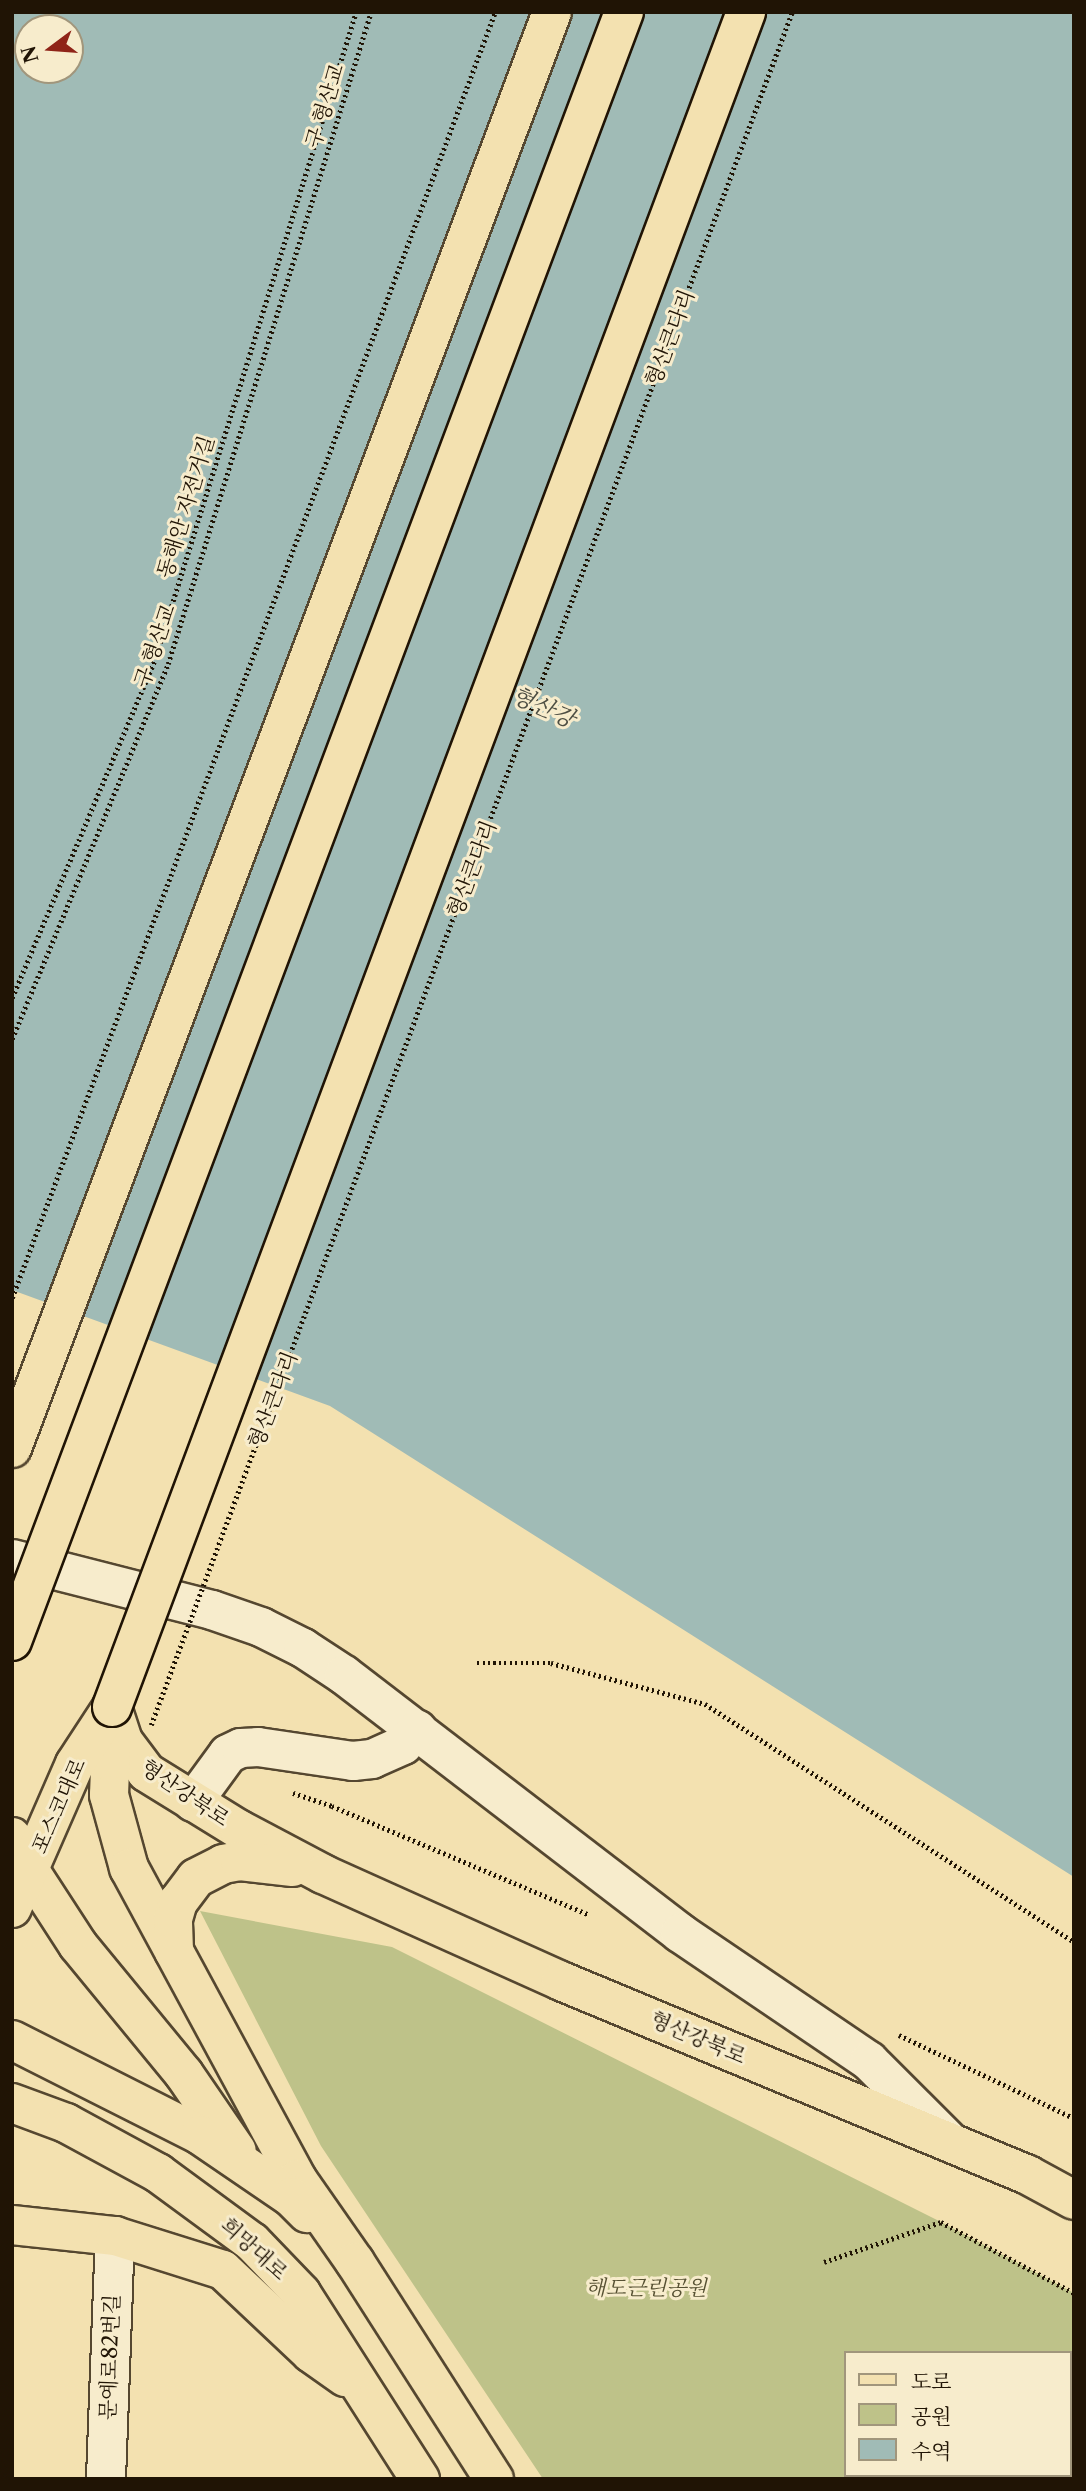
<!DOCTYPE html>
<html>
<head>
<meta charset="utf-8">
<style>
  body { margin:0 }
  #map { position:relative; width:1086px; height:2491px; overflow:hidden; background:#f3e1b0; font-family:"Libre Caslon Text","Noto Serif KR",serif }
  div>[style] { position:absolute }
  .green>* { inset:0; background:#bec289 }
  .water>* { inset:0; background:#a0bbb6 }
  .path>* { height:4.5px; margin-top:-2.25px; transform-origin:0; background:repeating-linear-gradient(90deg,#201405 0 2px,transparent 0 5.5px) }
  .roads { filter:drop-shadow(2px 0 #554730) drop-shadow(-2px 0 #554730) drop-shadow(0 2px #554730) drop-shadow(0 -2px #554730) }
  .minor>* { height:38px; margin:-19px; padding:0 19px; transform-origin:19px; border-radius:19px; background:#f7eccc }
  .major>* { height:38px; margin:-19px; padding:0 19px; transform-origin:19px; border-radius:19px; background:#f3e1b0 }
  .path-bridge>* { height:4.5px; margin-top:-2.25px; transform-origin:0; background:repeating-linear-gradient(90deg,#201405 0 2px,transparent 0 5.5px) }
  .bridges { filter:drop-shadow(2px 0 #201405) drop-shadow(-2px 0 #201405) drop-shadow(0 2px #201405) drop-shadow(0 -2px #201405) }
  .major-bridge>* { height:38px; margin:-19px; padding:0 19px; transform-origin:19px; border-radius:19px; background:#f3e1b0 }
  span { translate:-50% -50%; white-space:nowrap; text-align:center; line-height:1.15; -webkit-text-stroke:6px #f7eccc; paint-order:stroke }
  .street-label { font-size:21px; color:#201405 }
  .park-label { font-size:21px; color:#575133; font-style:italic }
  .water-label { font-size:23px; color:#4d4e43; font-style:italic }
  .frame { position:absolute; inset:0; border:14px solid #201405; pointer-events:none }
  .legend { position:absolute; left:844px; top:2351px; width:228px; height:126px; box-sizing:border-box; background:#f7eccc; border:2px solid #a1967c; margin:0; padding:9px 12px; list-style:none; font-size:21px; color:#201405 }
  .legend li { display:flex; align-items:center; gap:14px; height:35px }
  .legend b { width:35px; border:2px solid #a1967c }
  .north { position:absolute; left:14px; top:14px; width:70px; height:70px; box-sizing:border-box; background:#f7eccc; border:2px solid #a1967c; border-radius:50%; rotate:254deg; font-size:19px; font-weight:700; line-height:28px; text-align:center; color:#201405 }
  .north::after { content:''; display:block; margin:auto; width:24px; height:32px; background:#8f2418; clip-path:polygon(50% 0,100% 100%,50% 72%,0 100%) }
</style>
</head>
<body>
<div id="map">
  <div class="green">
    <div style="clip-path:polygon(evenodd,200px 1911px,392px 1947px,941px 2222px,1074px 2293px,1074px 2479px,543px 2479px,321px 2146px,200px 1911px,846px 2353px,1070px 2353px,1070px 2475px,846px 2475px,846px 2353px)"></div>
  </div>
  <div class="water">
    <div style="clip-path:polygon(evenodd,12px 12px,1074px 12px,1074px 1877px,330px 1406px,12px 1290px,12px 12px,28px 28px,70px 28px,70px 70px,28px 70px,28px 28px)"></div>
  </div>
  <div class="path">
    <div style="left:12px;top:998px;width:368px;rotate:-67.1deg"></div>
    <div style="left:155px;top:659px;width:678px;rotate:-72.74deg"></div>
    <div style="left:12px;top:1039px;width:406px;rotate:-67.4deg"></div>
    <div style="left:168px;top:664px;width:683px;rotate:-72.71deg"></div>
    <div style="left:12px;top:1298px;width:1374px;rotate:-69.41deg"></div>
    <div style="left:477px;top:1663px;width:74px"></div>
    <div style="left:551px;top:1663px;width:159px;rotate:14.9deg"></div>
    <div style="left:705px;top:1704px;width:439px;rotate:32.8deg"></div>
    <div style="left:293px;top:1793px;width:41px;rotate:18.4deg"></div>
    <div style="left:332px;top:1806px;width:280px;rotate:22.9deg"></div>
    <div style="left:899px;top:2035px;width:194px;rotate:25.4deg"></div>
    <div style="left:824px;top:2262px;width:124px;rotate:-18.9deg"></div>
    <div style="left:941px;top:2222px;width:151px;rotate:28.1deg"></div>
  </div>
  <div class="roads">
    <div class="minor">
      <div style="left:12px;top:1559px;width:206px;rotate:14.3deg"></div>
      <div style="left:212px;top:1610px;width:52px;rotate:19.1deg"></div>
      <div style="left:261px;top:1627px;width:47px;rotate:26.6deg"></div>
      <div style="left:303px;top:1648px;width:49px;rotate:33.4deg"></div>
      <div style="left:344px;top:1675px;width:424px;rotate:37.5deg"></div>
      <div style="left:680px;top:1933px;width:228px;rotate:34.1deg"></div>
      <div style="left:869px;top:2061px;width:115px;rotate:45deg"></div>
      <div style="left:193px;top:1802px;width:59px;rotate:-53.9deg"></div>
      <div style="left:228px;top:1754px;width:14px;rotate:-25deg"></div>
      <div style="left:241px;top:1748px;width:17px;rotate:-3deg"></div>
      <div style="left:258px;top:1747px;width:96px;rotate:8.4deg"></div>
      <div style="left:353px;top:1761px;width:19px;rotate:-6deg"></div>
      <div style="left:372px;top:1759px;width:34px;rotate:-24deg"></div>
      <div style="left:403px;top:1745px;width:21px;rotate:-47deg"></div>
      <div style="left:106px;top:2479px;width:243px;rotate:-87.9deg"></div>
    </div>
    <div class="major">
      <div style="left:12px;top:1448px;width:1534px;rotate:-69.39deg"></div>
      <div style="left:112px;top:1707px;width:36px;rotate:72deg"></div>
      <div style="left:123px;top:1741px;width:39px;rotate:53deg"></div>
      <div style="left:146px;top:1772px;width:110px;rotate:31.7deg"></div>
      <div style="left:240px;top:1830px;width:94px;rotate:27.9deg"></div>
      <div style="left:323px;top:1874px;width:261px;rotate:24.2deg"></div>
      <div style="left:561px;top:1981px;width:506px;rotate:22.56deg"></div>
      <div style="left:1028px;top:2175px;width:52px;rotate:28.5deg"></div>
      <div style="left:112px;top:1720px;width:75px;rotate:92.3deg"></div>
      <div style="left:109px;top:1795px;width:76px;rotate:74.7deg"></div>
      <div style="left:129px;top:1868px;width:353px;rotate:61.6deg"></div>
      <div style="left:297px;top:2179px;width:101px;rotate:55.1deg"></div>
      <div style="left:355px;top:2262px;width:258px;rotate:57.4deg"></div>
      <div style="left:12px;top:1837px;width:60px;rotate:87.1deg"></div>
      <div style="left:30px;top:1871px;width:88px;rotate:57deg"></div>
      <div style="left:78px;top:1945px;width:167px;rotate:50.6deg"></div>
      <div style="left:184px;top:2074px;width:93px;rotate:55.5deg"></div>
      <div style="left:12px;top:1908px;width:157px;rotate:-66.4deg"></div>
      <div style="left:75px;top:1764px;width:66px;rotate:-56.8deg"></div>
      <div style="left:174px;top:1951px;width:32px;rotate:-92deg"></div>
      <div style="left:173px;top:1919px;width:18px;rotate:-74deg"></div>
      <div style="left:178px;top:1902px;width:30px;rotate:-53deg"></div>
      <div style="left:196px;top:1878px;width:30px;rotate:-27deg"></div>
      <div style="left:223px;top:1864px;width:17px;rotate:-10deg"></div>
      <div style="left:240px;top:1861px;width:53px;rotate:6.5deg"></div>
      <div style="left:12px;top:2040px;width:211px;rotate:26.8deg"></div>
      <div style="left:200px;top:2135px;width:110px;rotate:34.3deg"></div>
      <div style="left:291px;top:2197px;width:23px;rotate:45deg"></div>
      <div style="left:12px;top:2103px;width:58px;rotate:20.3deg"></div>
      <div style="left:66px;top:2123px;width:105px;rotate:28.5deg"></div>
      <div style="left:158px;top:2173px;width:117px;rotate:36.3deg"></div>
      <div style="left:252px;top:2242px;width:71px;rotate:46.1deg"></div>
      <div style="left:301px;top:2293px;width:221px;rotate:57.4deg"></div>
      <div style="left:12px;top:2225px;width:104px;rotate:6.1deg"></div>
      <div style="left:115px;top:2236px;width:113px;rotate:17.5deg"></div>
      <div style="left:223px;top:2270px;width:121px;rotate:43.3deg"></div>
      <div style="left:311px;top:2353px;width:42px;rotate:35.2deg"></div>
    </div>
  </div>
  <div class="path-bridge">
    <div style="left:151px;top:1725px;width:1829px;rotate:-69.48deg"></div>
  </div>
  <div class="bridges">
    <div class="major-bridge">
      <div style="left:12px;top:1641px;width:1740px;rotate:-69.41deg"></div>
      <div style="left:112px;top:1707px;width:1810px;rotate:-69.49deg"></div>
    </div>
  </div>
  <div class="street-label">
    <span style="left:325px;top:106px;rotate:-73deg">구 형산교</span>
    <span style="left:670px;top:338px;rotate:-69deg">형산큰다리</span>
    <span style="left:186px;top:507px;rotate:-73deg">동해안 자전거길</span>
    <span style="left:155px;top:646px;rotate:-71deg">구 형산교</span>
    <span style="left:472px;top:869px;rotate:-69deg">형산큰다리</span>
    <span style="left:273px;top:1400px;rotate:-69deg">형산큰다리</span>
    <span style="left:185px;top:1793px;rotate:34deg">형산강북로</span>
    <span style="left:59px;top:1806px;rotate:-66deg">포스코대로</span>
    <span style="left:698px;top:2038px;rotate:23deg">형산강북로</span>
    <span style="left:254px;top:2249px;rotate:42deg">희망대로</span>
    <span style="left:110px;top:2357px;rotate:-88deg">문예로82번길</span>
  </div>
  <div class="park-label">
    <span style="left:646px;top:2288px">해도근린공원</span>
  </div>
  <div class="water-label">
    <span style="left:543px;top:707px;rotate:24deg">형산강</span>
  </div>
  <div class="frame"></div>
  <ul class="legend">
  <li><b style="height:9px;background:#f3e1b0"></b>도로</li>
  <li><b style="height:19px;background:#bec289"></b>공원</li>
  <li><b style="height:19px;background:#a0bbb6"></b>수역</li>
  </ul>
  <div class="north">N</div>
</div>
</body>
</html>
